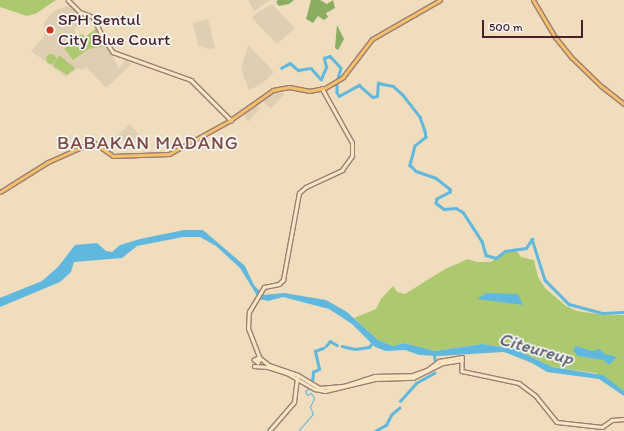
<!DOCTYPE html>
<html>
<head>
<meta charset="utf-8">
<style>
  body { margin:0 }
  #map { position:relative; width:624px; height:431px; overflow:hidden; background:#efddbd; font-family:Itim,sans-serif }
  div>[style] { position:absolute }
  .built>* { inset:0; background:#dfceb1 }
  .green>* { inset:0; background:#adc970 }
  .round { border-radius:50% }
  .forest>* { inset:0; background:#8aad62 }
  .water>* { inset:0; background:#61b8de }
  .stream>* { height:1px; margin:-0.5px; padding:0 0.5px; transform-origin:0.5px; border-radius:0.5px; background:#61b8de }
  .river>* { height:2.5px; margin:-1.25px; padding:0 1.25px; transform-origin:1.25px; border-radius:1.25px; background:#61b8de }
  .roads { filter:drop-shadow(1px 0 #9c7e74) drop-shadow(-1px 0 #9c7e74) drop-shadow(0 1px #9c7e74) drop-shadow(0 -1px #9c7e74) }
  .secondary>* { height:2.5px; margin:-1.25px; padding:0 1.25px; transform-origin:1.25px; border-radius:1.25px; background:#fbe6c4 }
  .primary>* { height:3px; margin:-1.5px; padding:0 1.5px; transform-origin:1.5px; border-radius:1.5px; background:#f6c06b }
  .dots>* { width:11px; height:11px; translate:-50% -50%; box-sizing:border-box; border:2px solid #f6f6f2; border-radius:50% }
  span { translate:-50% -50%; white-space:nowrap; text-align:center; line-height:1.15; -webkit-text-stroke:3.5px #f6f6f2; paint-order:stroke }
  .poi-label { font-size:17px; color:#4a1f2b }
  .left { translate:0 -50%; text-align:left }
  .water-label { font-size:18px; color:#52556a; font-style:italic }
  .quarter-label { font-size:19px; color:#7f4945; letter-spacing:1px }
  .scale { position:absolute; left:482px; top:20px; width:101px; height:18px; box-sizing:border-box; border:2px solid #4a1f2b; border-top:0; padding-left:5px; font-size:12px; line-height:14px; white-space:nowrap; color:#4a1f2b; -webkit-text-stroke:3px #f6f6f2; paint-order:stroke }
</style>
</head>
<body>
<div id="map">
  <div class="built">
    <div style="clip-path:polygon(248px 0,270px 0,254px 11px)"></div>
    <div style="clip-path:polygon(272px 4px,295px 28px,277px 44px,253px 19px,253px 16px)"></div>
    <div style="clip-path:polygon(72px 5px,82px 15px,81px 25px,74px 28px,79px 41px,72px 60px,89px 49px,107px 46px,119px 68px,126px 59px,130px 64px,136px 60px,106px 88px,87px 68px,82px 70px,78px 68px,66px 77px,31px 51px,44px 37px,44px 24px,48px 17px,55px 10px)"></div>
    <div style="clip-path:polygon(208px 19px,215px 48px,210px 49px,198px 46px,193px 23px)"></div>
    <div style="clip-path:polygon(248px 45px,274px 72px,263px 83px,249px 90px,241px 69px)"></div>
    <div style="clip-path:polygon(279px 90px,280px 93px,285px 93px,271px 109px,261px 100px)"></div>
    <div style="clip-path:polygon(256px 105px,260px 108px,248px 122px,243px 114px)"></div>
    <div style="clip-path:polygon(130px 124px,139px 135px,128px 144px,122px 138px,115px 144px,111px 141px)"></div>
  </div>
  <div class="green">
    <div style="clip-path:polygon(0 0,56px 0,37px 13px,27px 16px,0 7px)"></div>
    <div style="clip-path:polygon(98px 27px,107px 46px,89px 49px,73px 60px,64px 48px,79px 41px,77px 36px,83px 34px,85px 37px)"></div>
    <div class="round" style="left:46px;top:54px;width:10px;height:10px"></div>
    <div style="clip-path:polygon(59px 55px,75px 68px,67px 75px,53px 66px)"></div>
    <div style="clip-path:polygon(516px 250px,521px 257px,534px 260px,538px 277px,545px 288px,566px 306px,577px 311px,605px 315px,624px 315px,624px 391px,596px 373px,552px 367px,521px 352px,496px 346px,482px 344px,435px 351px,404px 343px,393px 346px,378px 340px,354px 318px,376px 309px,381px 299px,393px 286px,397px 292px,405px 294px,445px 269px,468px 259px,477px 262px,491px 262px,505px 251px)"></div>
  </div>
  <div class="forest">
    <div style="clip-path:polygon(278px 0,294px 0,289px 4px,279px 6px,276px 2px)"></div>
    <div style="clip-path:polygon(311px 0,320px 0,327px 4px,333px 0,335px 8px,326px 13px,328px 17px,324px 20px,318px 16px,313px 23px,306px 19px)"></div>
    <div style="clip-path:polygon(337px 25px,344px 39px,338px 50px,335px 48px)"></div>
  </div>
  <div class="water">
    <div style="clip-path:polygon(184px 230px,203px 230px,245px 266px,254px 285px,263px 295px,284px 293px,326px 300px,347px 312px,378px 340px,393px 346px,404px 343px,435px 351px,482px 344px,515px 349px,552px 367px,603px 375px,624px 391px,624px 396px,599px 379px,547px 372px,532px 363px,504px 352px,438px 356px,419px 355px,405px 350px,386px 351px,375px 347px,352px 324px,329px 309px,283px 297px,268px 301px,259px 299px,240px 268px,216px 246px,200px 237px,183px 237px,137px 246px,122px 258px,74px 262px,71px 272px,60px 282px,0 307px,0 298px,42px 281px,58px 267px,75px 245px,97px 243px,106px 251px,112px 252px,120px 245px,140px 239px)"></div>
    <div style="clip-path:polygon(486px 293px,518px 294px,523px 305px,477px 299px)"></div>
    <div style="clip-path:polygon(576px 346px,592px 351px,599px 349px,605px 354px,617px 357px,609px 365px,603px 360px,578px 356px,573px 350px)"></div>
  </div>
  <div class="stream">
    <div style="left:298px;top:431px;width:23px;rotate:-49deg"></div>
    <div style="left:313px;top:414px;width:8px;rotate:-113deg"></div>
    <div style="left:310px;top:407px;width:10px;rotate:-66deg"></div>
    <div style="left:314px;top:398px;width:6px;rotate:-121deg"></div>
    <div style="left:311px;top:393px;width:4px;rotate:153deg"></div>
    <div style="left:307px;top:395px;width:4px;rotate:-117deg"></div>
    <div style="left:305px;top:391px;width:4px;rotate:-34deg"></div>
  </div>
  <div class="river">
    <div style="left:281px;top:68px;width:10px;rotate:-29deg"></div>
    <div style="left:290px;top:63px;width:11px;rotate:41deg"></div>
    <div style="left:298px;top:70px;width:13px;rotate:-9deg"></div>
    <div style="left:311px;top:68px;width:15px;rotate:48deg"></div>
    <div style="left:321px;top:79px;width:13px;rotate:-67deg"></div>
    <div style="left:326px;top:67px;width:9px;rotate:-103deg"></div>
    <div style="left:324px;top:58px;width:6px;rotate:-18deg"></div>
    <div style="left:330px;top:56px;width:16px;rotate:47deg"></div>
    <div style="left:341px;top:68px;width:15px;rotate:106deg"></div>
    <div style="left:337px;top:82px;width:10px;rotate:90deg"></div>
    <div style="left:337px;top:92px;width:4px;rotate:63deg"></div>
    <div style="left:339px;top:96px;width:23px;rotate:-29deg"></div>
    <div style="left:359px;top:85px;width:18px;rotate:41deg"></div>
    <div style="left:373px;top:97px;width:4px;rotate:-14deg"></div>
    <div style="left:377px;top:96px;width:13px;rotate:-86deg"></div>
    <div style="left:378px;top:83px;width:15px;rotate:11deg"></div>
    <div style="left:393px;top:86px;width:13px;rotate:42deg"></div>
    <div style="left:403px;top:95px;width:28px;rotate:52deg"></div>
    <div style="left:420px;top:117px;width:15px;rotate:70deg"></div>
    <div style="left:425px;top:131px;width:6px;rotate:81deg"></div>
    <div style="left:426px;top:137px;width:14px;rotate:141deg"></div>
    <div style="left:415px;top:146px;width:20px;rotate:105deg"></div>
    <div style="left:410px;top:165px;width:8px;rotate:45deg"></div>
    <div style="left:416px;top:171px;width:21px;rotate:19deg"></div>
    <div style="left:436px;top:178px;width:18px;rotate:38deg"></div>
    <div style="left:450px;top:189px;width:3px;rotate:90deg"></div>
    <div style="left:450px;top:192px;width:15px;rotate:152deg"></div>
    <div style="left:437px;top:199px;width:4px;rotate:104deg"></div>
    <div style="left:436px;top:203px;width:10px;rotate:37deg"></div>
    <div style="left:444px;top:209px;width:12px;rotate:-5deg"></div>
    <div style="left:456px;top:208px;width:8px;rotate:30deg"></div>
    <div style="left:463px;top:212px;width:35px;rotate:57deg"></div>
    <div style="left:482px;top:241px;width:15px;rotate:74deg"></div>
    <div style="left:486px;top:255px;width:10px;rotate:17deg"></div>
    <div style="left:496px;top:258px;width:11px;rotate:-38deg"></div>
    <div style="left:505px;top:251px;width:21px;rotate:-8deg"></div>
    <div style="left:526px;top:248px;width:11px;rotate:-56deg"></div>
    <div style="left:532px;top:239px;width:43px;rotate:72.4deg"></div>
    <div style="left:545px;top:280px;width:34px;rotate:45deg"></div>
    <div style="left:569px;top:304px;width:35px;rotate:15deg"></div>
    <div style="left:603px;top:313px;width:21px;rotate:-3deg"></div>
    <div style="left:326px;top:346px;width:6px;rotate:-51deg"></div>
    <div style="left:330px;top:341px;width:8px;rotate:30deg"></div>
    <div style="left:342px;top:346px;width:13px;rotate:13deg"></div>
    <div style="left:355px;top:349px;width:14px;rotate:-8deg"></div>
    <div style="left:369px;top:347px;width:6px;rotate:-51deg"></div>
    <div style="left:434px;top:353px;width:11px;rotate:80deg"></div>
    <div style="left:312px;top:382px;width:10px;rotate:-84deg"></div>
    <div style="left:313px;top:372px;width:7px;rotate:-27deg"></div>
    <div style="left:319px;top:369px;width:18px;rotate:-103deg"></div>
    <div style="left:315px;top:351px;width:9px;rotate:-21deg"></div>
    <div style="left:400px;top:401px;width:24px;rotate:-48deg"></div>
    <div style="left:416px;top:383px;width:21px;rotate:-29deg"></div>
    <div style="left:375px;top:431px;width:13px;rotate:-29deg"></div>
    <div style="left:386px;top:425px;width:11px;rotate:-63deg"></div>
    <div style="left:391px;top:415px;width:11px;rotate:-41deg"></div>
  </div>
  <div class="roads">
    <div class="secondary">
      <div style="left:68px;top:0;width:17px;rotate:45deg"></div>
      <div style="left:80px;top:12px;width:14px;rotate:21deg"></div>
      <div style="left:93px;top:17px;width:25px;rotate:63deg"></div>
      <div style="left:104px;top:39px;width:16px;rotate:55deg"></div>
      <div style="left:113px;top:52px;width:83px;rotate:19.7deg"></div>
      <div style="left:191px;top:80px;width:57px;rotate:45deg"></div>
      <div style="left:259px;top:357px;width:30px;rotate:-111deg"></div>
      <div style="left:248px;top:329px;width:17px;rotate:-87deg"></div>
      <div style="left:249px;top:312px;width:29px;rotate:-59deg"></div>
      <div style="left:264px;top:287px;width:15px;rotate:-11deg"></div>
      <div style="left:279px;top:284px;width:6px;rotate:-45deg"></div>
      <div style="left:283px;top:280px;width:88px;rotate:-79.6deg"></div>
      <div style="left:299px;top:193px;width:9px;rotate:-41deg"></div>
      <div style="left:306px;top:187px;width:40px;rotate:-25deg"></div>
      <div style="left:342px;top:170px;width:17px;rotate:-54deg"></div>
      <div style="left:352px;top:156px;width:13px;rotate:-90deg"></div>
      <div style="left:352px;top:143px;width:62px;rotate:-119.1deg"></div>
      <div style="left:260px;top:359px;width:4px;rotate:117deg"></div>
      <div style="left:258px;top:363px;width:5px;rotate:-143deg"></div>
      <div style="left:254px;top:360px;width:6px;rotate:-31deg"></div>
      <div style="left:259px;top:357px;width:13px;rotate:39deg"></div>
      <div style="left:269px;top:365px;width:31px;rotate:19deg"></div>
      <div style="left:298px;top:375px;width:26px;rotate:31deg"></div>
      <div style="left:320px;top:388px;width:24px;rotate:-5deg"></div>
      <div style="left:344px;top:386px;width:32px;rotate:-18deg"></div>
      <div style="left:374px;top:376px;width:39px;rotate:-1deg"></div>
      <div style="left:413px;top:375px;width:15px;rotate:-20deg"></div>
      <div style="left:427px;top:370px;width:15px;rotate:-37deg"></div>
      <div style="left:439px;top:361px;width:23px;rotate:-10deg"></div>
      <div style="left:462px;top:357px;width:14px;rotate:90deg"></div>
      <div style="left:462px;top:371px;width:58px;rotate:11.9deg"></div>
      <div style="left:519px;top:383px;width:21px;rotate:37deg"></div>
      <div style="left:536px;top:396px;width:33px;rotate:51deg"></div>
      <div style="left:557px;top:422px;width:45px;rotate:6.3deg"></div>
      <div style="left:602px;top:427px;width:12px;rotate:-35deg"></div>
      <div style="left:612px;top:420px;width:12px;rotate:-5deg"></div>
      <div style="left:254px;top:366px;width:14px;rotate:4deg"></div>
      <div style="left:268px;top:367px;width:20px;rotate:18deg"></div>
      <div style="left:287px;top:373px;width:32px;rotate:30deg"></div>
      <div style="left:315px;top:389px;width:10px;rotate:11deg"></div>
      <div style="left:325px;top:391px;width:51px;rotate:-13.5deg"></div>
      <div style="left:375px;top:379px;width:38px;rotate:-2deg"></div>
      <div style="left:413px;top:378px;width:34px;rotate:-27deg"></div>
      <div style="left:443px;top:363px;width:19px;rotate:-9deg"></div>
      <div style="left:269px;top:431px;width:38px;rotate:-49deg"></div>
      <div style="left:294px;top:402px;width:24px;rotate:-83deg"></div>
    </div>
    <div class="primary">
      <div style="left:533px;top:0;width:43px;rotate:59.3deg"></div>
      <div style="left:555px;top:37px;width:27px;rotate:51deg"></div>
      <div style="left:572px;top:58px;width:40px;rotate:44deg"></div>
      <div style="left:601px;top:86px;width:29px;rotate:38deg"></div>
      <div style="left:0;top:192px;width:57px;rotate:-32deg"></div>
      <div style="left:48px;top:162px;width:49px;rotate:-24deg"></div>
      <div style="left:93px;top:142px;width:24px;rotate:35deg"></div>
      <div style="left:113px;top:156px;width:56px;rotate:-2deg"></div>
      <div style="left:169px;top:154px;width:68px;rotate:-28.8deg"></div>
      <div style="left:229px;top:121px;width:54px;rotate:-35.2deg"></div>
      <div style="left:273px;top:90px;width:16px;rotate:-11deg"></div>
      <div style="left:289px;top:87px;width:20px;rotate:11deg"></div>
      <div style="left:309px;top:91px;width:16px;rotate:-11deg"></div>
      <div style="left:325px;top:88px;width:21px;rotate:-31deg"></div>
      <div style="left:343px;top:77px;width:48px;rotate:-52.7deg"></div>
      <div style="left:372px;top:39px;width:78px;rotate:-29.8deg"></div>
    </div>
  </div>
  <div class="dots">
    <div style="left:50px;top:30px;background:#c8321e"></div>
  </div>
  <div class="poi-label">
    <span class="left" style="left:58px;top:30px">SPH Sentul<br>City Blue Court</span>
  </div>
  <div class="water-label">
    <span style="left:536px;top:349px;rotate:16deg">Citeureup</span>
  </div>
  <div class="quarter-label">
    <span style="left:148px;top:143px">BABAKAN MADANG</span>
  </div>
  <div class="scale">500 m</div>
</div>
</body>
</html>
